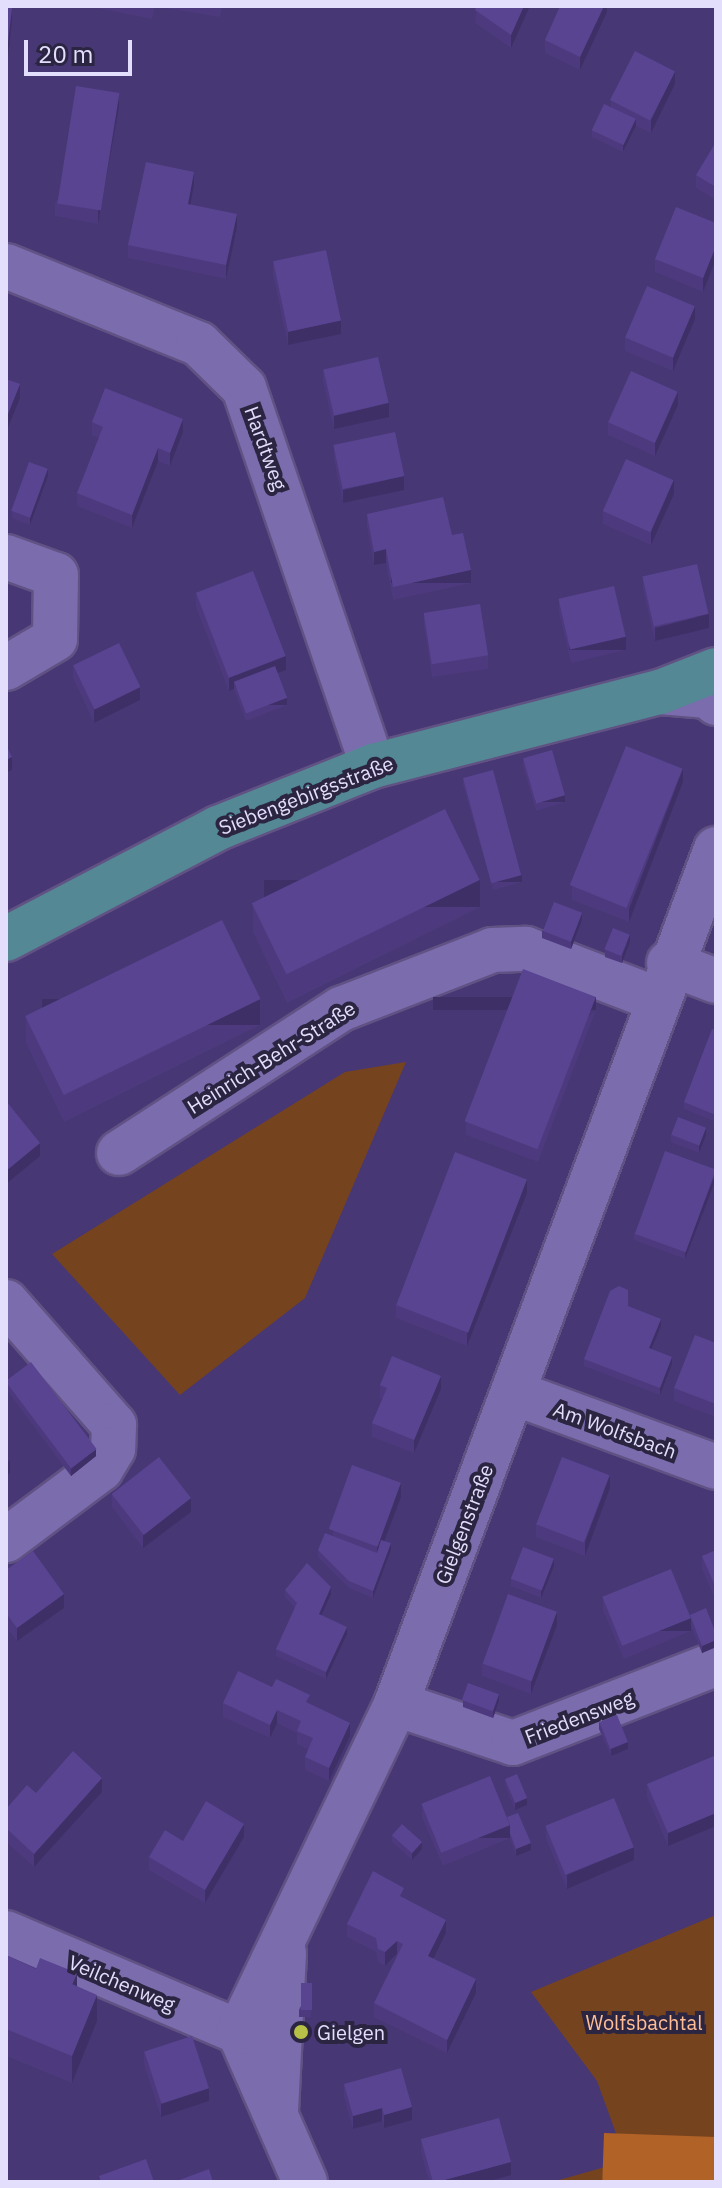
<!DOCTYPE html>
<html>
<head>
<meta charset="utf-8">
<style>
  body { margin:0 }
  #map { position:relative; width:722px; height:2188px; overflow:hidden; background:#473774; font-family:"IBM Plex Sans",sans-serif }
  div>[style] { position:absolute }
  .green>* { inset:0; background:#76431f }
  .forest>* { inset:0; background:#b16227; transform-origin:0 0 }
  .roads { filter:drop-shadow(2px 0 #615284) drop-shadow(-2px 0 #615284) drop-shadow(0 2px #615284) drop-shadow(0 -2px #615284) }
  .minor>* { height:44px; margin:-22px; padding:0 22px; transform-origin:22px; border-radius:22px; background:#7b6cae }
  .major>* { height:44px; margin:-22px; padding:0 22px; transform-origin:22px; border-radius:22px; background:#538894 }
  .wall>* { inset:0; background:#4d3a7e }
  .shaded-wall>* { inset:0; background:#3e3066; transform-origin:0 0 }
  .building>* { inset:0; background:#594492; transform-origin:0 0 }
  .dots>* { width:22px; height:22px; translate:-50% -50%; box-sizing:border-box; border:4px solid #2b2541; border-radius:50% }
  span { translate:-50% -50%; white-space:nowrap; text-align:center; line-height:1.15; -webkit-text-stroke:8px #2b2541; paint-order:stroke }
  .street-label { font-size:20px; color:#e3defb }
  .park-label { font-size:20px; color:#ffbe95 }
  .poi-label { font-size:20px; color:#e3defb }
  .left { translate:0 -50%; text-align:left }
  .frame { position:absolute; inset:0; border:8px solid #e3defb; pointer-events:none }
  .scale { position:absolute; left:24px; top:40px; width:108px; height:36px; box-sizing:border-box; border:4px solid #e3defb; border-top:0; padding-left:10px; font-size:24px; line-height:28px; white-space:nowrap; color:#e3defb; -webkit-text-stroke:6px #2b2541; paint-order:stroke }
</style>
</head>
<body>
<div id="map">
  <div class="green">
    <div style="clip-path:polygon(406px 1062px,305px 1298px,180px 1395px,52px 1254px,345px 1072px)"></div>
    <div style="clip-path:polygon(716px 1915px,716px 2182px,552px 2182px,626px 2161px,597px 2081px,531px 1992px)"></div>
  </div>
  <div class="forest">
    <div style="left:604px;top:2133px;width:112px;height:49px;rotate:2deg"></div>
  </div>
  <div class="roads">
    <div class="minor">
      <div style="left:6px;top:266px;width:208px;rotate:22deg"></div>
      <div style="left:199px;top:344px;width:63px;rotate:44.4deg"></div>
      <div style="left:244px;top:388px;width:399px;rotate:71.2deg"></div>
      <div style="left:6px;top:557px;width:53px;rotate:19.8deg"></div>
      <div style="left:56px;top:575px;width:64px;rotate:90.9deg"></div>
      <div style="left:55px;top:639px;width:57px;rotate:149.4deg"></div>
      <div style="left:660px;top:692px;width:48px;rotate:4.8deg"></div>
      <div style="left:708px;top:696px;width:11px;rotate:41deg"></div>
      <div style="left:669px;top:963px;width:50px;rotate:21deg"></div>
      <div style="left:119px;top:1153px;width:265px;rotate:-33deg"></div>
      <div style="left:341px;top:1009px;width:162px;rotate:-21.3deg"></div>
      <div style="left:492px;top:950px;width:34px;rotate:-2deg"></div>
      <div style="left:526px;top:949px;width:139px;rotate:21deg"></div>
      <div style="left:6px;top:1302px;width:164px;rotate:48.7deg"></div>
      <div style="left:114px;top:1425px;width:24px;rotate:92deg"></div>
      <div style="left:113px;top:1449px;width:23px;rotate:121deg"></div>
      <div style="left:101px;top:1469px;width:119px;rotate:143.2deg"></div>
      <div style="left:514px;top:1393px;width:215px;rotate:20.1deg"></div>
      <div style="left:396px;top:1704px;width:123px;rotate:18.4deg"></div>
      <div style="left:513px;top:1743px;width:218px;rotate:-21.3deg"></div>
      <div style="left:6px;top:1933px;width:253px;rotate:23deg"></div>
      <div style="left:276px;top:2111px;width:158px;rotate:-87.1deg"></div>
      <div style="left:305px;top:2182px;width:164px;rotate:-113.7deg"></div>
      <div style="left:239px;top:2032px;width:364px;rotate:-64.4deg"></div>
      <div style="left:396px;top:1704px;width:913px;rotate:-69.48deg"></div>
    </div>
    <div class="major">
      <div style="left:6px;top:939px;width:239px;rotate:-27.6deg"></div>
      <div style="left:218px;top:828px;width:167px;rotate:-21.8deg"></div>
      <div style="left:373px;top:766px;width:296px;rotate:-14.5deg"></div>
      <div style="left:660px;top:692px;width:60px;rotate:-21.4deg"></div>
    </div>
  </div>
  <div class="wall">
    <div style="clip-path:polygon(88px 6px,155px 6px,152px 19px)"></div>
    <div style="clip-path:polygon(165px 6px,222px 6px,220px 17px,165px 8px)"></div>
    <div style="clip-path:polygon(477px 6px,530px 6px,511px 48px,475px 23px)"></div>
    <div style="clip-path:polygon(607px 6px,607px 12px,580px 70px,545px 53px,545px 40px)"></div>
    <div style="clip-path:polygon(675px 84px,651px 133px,636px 126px,623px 152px,592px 137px,592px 130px,611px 107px,611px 100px)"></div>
    <div style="clip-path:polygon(119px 107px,98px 224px,55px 216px,55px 203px)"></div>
    <div style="clip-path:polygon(716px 142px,716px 200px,696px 188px,696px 175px)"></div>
    <div style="clip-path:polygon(194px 185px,190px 205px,237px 227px,226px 279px,128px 258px,128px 245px)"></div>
    <div style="clip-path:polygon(716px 223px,703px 292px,655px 272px,655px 259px)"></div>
    <div style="clip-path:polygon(273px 262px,341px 334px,288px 345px,273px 275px)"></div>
    <div style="clip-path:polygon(695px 319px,673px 371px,625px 351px,625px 337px)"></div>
    <div style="clip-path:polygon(323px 369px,389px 417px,334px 429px,323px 382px)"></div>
    <div style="clip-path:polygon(678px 405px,655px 456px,608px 435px,608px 422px)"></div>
    <div style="clip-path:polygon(92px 422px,183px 432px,170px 466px,158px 461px,132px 528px,77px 506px,77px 493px,99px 438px,92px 435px)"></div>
    <div style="clip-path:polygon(334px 446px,404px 490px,343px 503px,334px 459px)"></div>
    <div style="clip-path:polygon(48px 476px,30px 525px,12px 518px,12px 511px)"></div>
    <div style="clip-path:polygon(674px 494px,651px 545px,603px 524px,603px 511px)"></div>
    <div style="clip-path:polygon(367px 514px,452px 535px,471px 583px,393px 600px,386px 563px,374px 565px,367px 527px)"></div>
    <div style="clip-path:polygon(643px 577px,709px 628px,655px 641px,643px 590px)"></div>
    <div style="clip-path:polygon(196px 594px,286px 670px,278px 673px,287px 705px,246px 721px,234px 689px,229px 691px,196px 607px)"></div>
    <div style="clip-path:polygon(559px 599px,626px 650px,571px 663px,559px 613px)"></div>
    <div style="clip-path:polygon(424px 612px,488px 655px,488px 669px,432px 677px,424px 626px)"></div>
    <div style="clip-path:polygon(73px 665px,140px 700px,94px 723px,73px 678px)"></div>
    <div style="clip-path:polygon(523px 759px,565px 802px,536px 811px,523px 766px)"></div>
    <div style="clip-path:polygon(463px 778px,522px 882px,493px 890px,463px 785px)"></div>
    <div style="clip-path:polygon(683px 782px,629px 922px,572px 900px,572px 886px)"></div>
    <div style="clip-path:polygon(253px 906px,480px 907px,287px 1003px,253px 932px)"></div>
    <div style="clip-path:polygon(582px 920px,571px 949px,542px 938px,542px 931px)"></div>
    <div style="clip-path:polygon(630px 942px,622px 963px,605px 957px,605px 950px)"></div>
    <div style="clip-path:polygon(596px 1010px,538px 1162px,466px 1135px,466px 1122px)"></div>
    <div style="clip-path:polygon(26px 1017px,260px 1025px,64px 1122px,26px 1043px)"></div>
    <div style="clip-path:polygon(716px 1030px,716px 1122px,684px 1109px,684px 1102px)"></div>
    <div style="clip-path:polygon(671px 1135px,706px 1135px,699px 1153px,671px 1142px)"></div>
    <div style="clip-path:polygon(716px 1170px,716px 1179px,685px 1259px,634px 1240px,634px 1233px)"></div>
    <div style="clip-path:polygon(527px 1193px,467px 1346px,396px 1318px,396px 1305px)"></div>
    <div style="clip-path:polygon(628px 1306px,661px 1326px,652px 1349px,672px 1364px,660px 1395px,584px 1366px,584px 1359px)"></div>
    <div style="clip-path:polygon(716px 1343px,716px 1417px,674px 1401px,674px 1388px)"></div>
    <div style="clip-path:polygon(6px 1382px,96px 1456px,71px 1476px,6px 1389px)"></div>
    <div style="clip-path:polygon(380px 1385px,441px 1389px,414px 1453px,372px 1437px,372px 1423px,382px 1399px,380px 1398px)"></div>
    <div style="clip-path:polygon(610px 1488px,585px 1556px,536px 1537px,536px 1524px)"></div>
    <div style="clip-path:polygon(112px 1494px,191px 1512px,143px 1548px,112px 1507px)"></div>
    <div style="clip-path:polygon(401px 1497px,384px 1541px,391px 1550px,373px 1598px,349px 1588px,318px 1557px,318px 1550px,333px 1536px,333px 1530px)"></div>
    <div style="clip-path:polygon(716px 1550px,716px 1601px,702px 1569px,702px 1556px)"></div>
    <div style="clip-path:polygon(554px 1566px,541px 1598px,511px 1586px,511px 1579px)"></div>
    <div style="clip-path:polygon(6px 1570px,64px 1608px,17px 1641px,6px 1627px)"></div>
    <div style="clip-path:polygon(285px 1590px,331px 1594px,322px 1615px,347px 1634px,326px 1679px,276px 1656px,276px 1649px,295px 1608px,285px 1597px)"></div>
    <div style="clip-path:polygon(603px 1597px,690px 1615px,716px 1634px,716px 1647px,702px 1653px,691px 1626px,691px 1631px,624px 1659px,603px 1610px)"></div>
    <div style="clip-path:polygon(557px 1625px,531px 1694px,482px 1676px,482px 1663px)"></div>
    <div style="clip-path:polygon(463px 1700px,499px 1701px,493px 1718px,463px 1707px)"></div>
    <div style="clip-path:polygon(223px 1703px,310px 1704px,350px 1736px,329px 1781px,305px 1770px,305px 1757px,309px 1750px,297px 1744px,297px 1733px,277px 1723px,270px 1738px,223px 1717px)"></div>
    <div style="clip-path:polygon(599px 1722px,628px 1749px,611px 1756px,599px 1729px)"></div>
    <div style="clip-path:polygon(714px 1756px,668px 1846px,647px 1797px,647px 1784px)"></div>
    <div style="clip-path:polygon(505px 1778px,527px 1805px,515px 1810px,505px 1785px)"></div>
    <div style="clip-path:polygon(102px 1792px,34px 1867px,6px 1842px,6px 1809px,36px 1793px)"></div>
    <div style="clip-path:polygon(422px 1804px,507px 1817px,531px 1850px,516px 1856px,510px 1838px,443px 1866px,422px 1817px)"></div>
    <div style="clip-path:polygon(546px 1826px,634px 1860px,567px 1889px,546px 1839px)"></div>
    <div style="clip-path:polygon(392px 1835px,422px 1849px,412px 1860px,392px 1842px)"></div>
    <div style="clip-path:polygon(244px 1837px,205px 1903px,149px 1870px,149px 1857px,183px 1841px)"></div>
    <div style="clip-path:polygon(404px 1898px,446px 1933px,433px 1958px,476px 1993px,447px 2053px,374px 2017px,374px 2003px,398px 1955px,385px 1966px,378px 1962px,376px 1952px,347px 1937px,347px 1924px)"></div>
    <div style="clip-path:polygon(6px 1955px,77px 1986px,97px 2021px,72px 2083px,6px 2056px)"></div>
    <div style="clip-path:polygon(312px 1983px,311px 2017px,299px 2017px,299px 2010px)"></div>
    <div style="clip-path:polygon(144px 2051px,209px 2101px,161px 2117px,144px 2064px)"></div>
    <div style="clip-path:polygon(344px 2084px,412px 2120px,384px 2128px,382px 2121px,353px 2129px,344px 2097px)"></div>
    <div style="clip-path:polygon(421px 2139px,511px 2175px,486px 2182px,429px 2182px,421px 2152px)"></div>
  </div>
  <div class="shaded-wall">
    <div style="clip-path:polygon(524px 6px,530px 6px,511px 48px,511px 35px)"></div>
    <div style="clip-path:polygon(604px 6px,607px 6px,607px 12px,580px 70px,580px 57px)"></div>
    <div style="clip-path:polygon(12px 8px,12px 21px,6px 73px,6px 59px)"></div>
    <div style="clip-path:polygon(675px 71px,675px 84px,651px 133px,651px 120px)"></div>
    <div style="clip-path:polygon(119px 93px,119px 107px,98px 224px,98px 210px)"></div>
    <div style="clip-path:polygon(636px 119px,636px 126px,623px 152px,623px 145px)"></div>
    <div style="clip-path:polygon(194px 172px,194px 185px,188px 217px,188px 204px)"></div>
    <div style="clip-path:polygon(237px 214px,237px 227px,226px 279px,226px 265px)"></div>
    <div style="clip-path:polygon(716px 246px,716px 259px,703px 292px,703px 278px)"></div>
    <div style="clip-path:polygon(695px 306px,695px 319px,673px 371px,673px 357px)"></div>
    <div style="clip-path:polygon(341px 320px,341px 334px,288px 345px,288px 332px)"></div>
    <div style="clip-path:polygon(20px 384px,20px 398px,6px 432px,6px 419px)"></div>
    <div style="clip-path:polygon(678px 392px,678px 405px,655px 456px,655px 443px)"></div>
    <div style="clip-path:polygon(389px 403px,389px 417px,334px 429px,334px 416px)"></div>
    <div style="clip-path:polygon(183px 419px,183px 432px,170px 466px,170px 453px)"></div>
    <div style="clip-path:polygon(158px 448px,158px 461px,132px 528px,132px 515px)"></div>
    <div style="clip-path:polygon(48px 469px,48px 476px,30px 525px,30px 518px)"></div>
    <div style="clip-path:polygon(404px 476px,404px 490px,343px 503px,343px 490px)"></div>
    <div style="clip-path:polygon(674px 480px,674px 494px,651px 545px,651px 532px)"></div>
    <div style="clip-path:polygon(386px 549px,386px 563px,374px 565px,374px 552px)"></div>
    <div style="left:471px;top:570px;width:13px;height:80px;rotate:90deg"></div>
    <div style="clip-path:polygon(709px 614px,709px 628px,655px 641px,655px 628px)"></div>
    <div style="left:626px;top:637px;width:13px;height:57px;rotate:90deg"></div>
    <div style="clip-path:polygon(286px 656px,286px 670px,236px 688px,234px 682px,234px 689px,229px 691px,229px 678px)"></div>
    <div style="clip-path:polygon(140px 687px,140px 700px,94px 723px,94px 709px)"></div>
    <div style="left:287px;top:698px;width:7px;height:44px;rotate:90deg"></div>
    <div style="clip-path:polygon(12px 757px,12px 770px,6px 773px,6px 760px)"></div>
    <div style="clip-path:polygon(683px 769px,683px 782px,629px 922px,629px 909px)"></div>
    <div style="left:565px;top:795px;width:7px;height:30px;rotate:90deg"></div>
    <div style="left:522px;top:875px;width:7px;height:30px;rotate:90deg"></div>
    <div style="left:480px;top:880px;width:27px;height:216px;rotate:90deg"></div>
    <div style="clip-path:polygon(582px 913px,582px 920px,571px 949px,571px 942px)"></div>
    <div style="clip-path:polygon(630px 935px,630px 942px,622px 963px,622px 956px)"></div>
    <div style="left:596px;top:997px;width:13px;height:163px;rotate:90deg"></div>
    <div style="left:260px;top:999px;width:26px;height:218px;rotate:90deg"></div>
    <div style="clip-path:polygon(706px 1128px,706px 1135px,699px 1153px,699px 1146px)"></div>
    <div style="clip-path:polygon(40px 1143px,40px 1156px,6px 1184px,6px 1171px)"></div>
    <div style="clip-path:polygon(716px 1172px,716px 1179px,685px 1259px,685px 1252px)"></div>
    <div style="clip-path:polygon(527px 1180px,527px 1193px,467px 1346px,467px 1332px)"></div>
    <div style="clip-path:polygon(661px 1319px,661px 1326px,649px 1355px,649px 1348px)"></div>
    <div style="clip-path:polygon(672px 1357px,672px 1364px,660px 1395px,660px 1388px)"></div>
    <div style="clip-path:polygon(441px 1376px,441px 1389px,414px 1453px,414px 1440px)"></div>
    <div style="clip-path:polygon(96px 1449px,96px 1456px,71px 1476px,71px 1469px)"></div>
    <div style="clip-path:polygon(10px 1460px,10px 1473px,6px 1476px,6px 1463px)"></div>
    <div style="clip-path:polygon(610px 1475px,610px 1488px,585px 1556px,585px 1542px)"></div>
    <div style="clip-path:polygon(401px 1483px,401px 1497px,377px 1560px,377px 1546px)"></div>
    <div style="clip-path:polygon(191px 1498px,191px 1512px,143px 1548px,143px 1535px)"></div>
    <div style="clip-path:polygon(391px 1543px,391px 1550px,373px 1598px,373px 1591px)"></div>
    <div style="clip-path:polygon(554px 1559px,554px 1566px,541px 1598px,541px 1591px)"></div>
    <div style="clip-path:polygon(331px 1587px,331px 1594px,319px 1621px,319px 1614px)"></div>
    <div style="clip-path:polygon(64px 1594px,64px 1608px,17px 1641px,17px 1628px)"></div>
    <div style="clip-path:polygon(557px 1612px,557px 1625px,531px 1694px,531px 1681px)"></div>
    <div style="left:691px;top:1618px;width:13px;height:73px;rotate:90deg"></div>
    <div style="clip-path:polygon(347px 1627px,347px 1634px,326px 1679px,326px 1672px)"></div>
    <div style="clip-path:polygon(716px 1640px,716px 1647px,702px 1653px,702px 1646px)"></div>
    <div style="clip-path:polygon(499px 1694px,499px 1701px,493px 1718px,493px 1711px)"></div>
    <div style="clip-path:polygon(277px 1710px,277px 1723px,270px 1738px,270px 1725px)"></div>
    <div style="clip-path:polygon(350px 1723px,350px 1736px,329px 1781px,329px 1768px)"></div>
    <div style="clip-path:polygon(628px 1742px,628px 1749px,611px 1756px,611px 1749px)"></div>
    <div style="clip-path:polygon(102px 1778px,102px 1792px,34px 1867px,34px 1854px)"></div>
    <div style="clip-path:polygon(527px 1798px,527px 1805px,515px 1810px,515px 1803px)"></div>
    <div style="clip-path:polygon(716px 1813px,716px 1826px,668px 1846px,668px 1833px)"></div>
    <div style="clip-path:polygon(244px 1824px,244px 1837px,205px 1903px,205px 1890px)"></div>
    <div style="left:510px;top:1825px;width:13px;height:73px;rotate:90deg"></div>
    <div style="clip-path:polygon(422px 1842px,422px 1849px,412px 1860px,412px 1853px)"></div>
    <div style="clip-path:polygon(531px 1843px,531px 1850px,516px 1856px,516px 1849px)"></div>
    <div style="clip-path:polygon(634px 1847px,634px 1860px,567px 1889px,567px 1875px)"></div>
    <div style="clip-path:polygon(446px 1920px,446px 1933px,428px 1969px,428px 1956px)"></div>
    <div style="clip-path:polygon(397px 1941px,397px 1954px,385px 1966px,385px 1952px)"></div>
    <div style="clip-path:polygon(77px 1973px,77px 1999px,72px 1984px)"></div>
    <div style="clip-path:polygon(476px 1979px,476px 1993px,447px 2053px,447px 2040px)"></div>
    <div style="clip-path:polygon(97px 1995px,97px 2021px,72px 2083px,72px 2056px)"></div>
    <div style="clip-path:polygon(209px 2088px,209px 2101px,161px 2117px,161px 2103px)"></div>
    <div style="clip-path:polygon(412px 2107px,412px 2120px,384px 2128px,384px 2115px)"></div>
    <div style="clip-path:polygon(382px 2108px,382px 2121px,353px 2129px,353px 2116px)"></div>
    <div style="clip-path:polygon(511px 2162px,511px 2175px,486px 2182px,437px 2182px)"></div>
  </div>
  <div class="building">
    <div style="clip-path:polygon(477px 6px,524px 6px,511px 35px,475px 10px)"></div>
    <div style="clip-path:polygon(560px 6px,604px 6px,580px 57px,545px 40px)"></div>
    <div style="clip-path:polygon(6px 7px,12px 8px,6px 59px)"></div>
    <div style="left:635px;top:51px;width:45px;height:55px;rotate:27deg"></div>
    <div style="left:76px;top:86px;width:44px;height:119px;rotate:9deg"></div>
    <div style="left:604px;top:104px;width:35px;height:29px;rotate:25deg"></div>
    <div style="clip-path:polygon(716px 142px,716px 187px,696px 175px)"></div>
    <div style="clip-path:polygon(146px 162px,194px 172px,188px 204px,237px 214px,226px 265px,128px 245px)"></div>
    <div style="clip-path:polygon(676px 207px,716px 223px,716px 246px,703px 278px,655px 259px)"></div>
    <div style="left:326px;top:250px;width:72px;height:54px;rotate:78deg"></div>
    <div style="left:647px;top:286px;width:52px;height:56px;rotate:23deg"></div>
    <div style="left:378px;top:357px;width:47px;height:56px;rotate:77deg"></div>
    <div style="left:631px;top:371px;width:51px;height:56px;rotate:24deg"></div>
    <div style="clip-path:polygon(6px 379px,20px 384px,6px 419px)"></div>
    <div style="clip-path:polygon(105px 388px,183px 419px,170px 453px,158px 448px,132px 515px,77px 493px,103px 427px,92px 422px)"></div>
    <div style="left:395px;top:432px;width:45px;height:63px;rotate:78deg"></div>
    <div style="left:626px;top:459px;width:52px;height:57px;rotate:24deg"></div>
    <div style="left:29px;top:462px;width:20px;height:52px;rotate:20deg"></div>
    <div style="clip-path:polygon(443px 497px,452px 535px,463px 533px,471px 570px,393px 587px,386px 549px,374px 552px,367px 514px)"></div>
    <div style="left:697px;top:564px;width:51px;height:56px;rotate:77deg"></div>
    <div style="left:253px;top:571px;width:91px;height:61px;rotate:69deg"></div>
    <div style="left:614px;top:586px;width:52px;height:57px;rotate:77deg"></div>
    <div style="left:480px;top:604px;width:52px;height:57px;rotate:81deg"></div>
    <div style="left:119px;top:643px;width:49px;height:51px;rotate:64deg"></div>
    <div style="left:275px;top:666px;width:34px;height:44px;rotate:69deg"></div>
    <div style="clip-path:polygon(6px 745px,12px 757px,6px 760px)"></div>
    <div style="left:626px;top:746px;width:61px;height:150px;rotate:22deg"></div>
    <div style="left:552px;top:750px;width:47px;height:30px;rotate:74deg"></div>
    <div style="left:493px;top:770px;width:109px;height:31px;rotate:75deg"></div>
    <div style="left:445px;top:809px;width:79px;height:215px;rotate:64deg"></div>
    <div style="left:554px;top:902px;width:30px;height:31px;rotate:21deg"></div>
    <div style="left:222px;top:920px;width:88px;height:219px;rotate:64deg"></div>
    <div style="left:613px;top:928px;width:18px;height:23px;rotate:22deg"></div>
    <div style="left:523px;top:969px;width:78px;height:163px;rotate:21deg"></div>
    <div style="clip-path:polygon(712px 1029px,716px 1030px,716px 1115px,684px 1102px)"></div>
    <div style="clip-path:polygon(6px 1101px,40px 1143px,6px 1171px)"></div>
    <div style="left:678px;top:1117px;width:30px;height:19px;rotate:21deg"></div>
    <div style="left:665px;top:1151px;width:54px;height:88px;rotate:20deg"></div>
    <div style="left:455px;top:1152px;width:77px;height:164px;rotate:21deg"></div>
    <div style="clip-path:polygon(619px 1286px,628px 1290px,628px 1306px,661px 1319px,649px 1348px,672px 1357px,660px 1388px,584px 1359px,610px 1291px)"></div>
    <div style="clip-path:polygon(695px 1335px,716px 1343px,716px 1404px,674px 1388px)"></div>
    <div style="clip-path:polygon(392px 1356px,441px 1376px,414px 1440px,372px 1423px,387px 1388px,380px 1385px)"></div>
    <div style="left:31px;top:1362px;width:109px;height:32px;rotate:53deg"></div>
    <div style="left:159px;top:1457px;width:52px;height:60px;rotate:52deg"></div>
    <div style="left:562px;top:1457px;width:51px;height:72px;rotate:21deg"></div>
    <div style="left:352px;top:1465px;width:52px;height:68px;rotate:20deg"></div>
    <div style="clip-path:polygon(325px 1533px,377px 1553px,381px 1540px,391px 1543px,373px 1591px,349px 1581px,318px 1550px)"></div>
    <div style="left:523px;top:1547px;width:33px;height:34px;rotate:21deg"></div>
    <div style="clip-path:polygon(716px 1550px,716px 1588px,702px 1556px)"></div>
    <div style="clip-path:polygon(33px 1551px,64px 1594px,17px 1628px,6px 1613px,6px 1570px)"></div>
    <div style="clip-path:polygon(307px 1563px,331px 1587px,319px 1614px,347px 1627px,326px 1672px,276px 1649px,297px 1603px,285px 1590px)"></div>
    <div style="left:671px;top:1569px;width:53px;height:74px;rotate:68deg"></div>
    <div style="left:508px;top:1594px;width:52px;height:74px;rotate:20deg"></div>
    <div style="clip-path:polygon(706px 1608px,716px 1634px,716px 1640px,702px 1646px,690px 1615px)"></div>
    <div style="clip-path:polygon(238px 1671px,272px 1687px,276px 1679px,310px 1695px,306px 1702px,350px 1723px,329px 1768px,305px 1757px,313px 1738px,297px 1731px,301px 1721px,277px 1710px,270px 1725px,223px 1703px)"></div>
    <div style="left:468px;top:1683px;width:33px;height:18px;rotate:20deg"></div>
    <div style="left:617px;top:1715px;width:29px;height:19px;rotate:68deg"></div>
    <div style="clip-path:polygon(73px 1751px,102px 1778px,34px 1854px,6px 1828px,6px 1809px,27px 1785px,36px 1793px)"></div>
    <div style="clip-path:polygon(714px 1756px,716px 1761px,716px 1813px,668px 1833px,647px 1784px)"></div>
    <div style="left:517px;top:1774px;width:26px;height:13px;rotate:67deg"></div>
    <div style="left:490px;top:1776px;width:53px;height:74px;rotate:68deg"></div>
    <div style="left:614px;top:1798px;width:53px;height:74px;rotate:68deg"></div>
    <div style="clip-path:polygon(206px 1801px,244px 1824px,205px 1890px,149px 1857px,165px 1830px,183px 1841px)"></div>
    <div style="clip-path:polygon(518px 1813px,531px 1843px,516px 1849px,510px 1833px,510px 1825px,507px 1817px)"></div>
    <div style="left:402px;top:1824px;width:27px;height:15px;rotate:42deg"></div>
    <div style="clip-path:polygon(373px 1871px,404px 1888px,400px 1896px,446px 1920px,428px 1956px,476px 1979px,447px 2040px,374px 2003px,403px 1944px,397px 1941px,385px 1952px,378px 1949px,376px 1938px,347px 1924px)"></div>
    <div style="clip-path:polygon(6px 1955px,36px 1969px,40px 1958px,77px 1973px,72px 1984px,97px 1995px,72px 2056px,6px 2029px)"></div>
    <div style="left:301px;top:1983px;width:11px;height:27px"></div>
    <div style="left:192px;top:2036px;width:55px;height:50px;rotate:72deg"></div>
    <div style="clip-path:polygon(401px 2068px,412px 2107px,384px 2115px,382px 2108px,353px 2116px,344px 2084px)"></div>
    <div style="clip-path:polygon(499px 2118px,511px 2162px,437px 2182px,433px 2182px,421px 2139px)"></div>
    <div style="clip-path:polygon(146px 2159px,154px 2182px,101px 2182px,99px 2176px)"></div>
    <div style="clip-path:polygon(209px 2169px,213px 2182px,174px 2182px)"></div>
  </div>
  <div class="dots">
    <div style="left:301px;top:2032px;background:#b7c147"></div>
  </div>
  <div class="street-label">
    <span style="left:266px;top:448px;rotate:70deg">Hardtweg</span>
    <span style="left:306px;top:795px;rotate:-21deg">Siebengebirgsstraße</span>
    <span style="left:271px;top:1057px;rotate:-32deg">Heinrich-Behr-Straße</span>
    <span style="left:615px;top:1430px;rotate:20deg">Am Wolfsbach</span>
    <span style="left:464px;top:1524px;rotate:-69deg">Gielgenstraße</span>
    <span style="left:579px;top:1717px;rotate:-21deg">Friedensweg</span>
    <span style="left:122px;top:1983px;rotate:23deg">Veilchenweg</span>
  </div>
  <div class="park-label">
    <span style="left:644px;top:2022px">Wolfsbachtal</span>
  </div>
  <div class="poi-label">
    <span class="left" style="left:317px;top:2032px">Gielgen</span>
  </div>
  <div class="frame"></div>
  <div class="scale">20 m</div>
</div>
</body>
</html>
